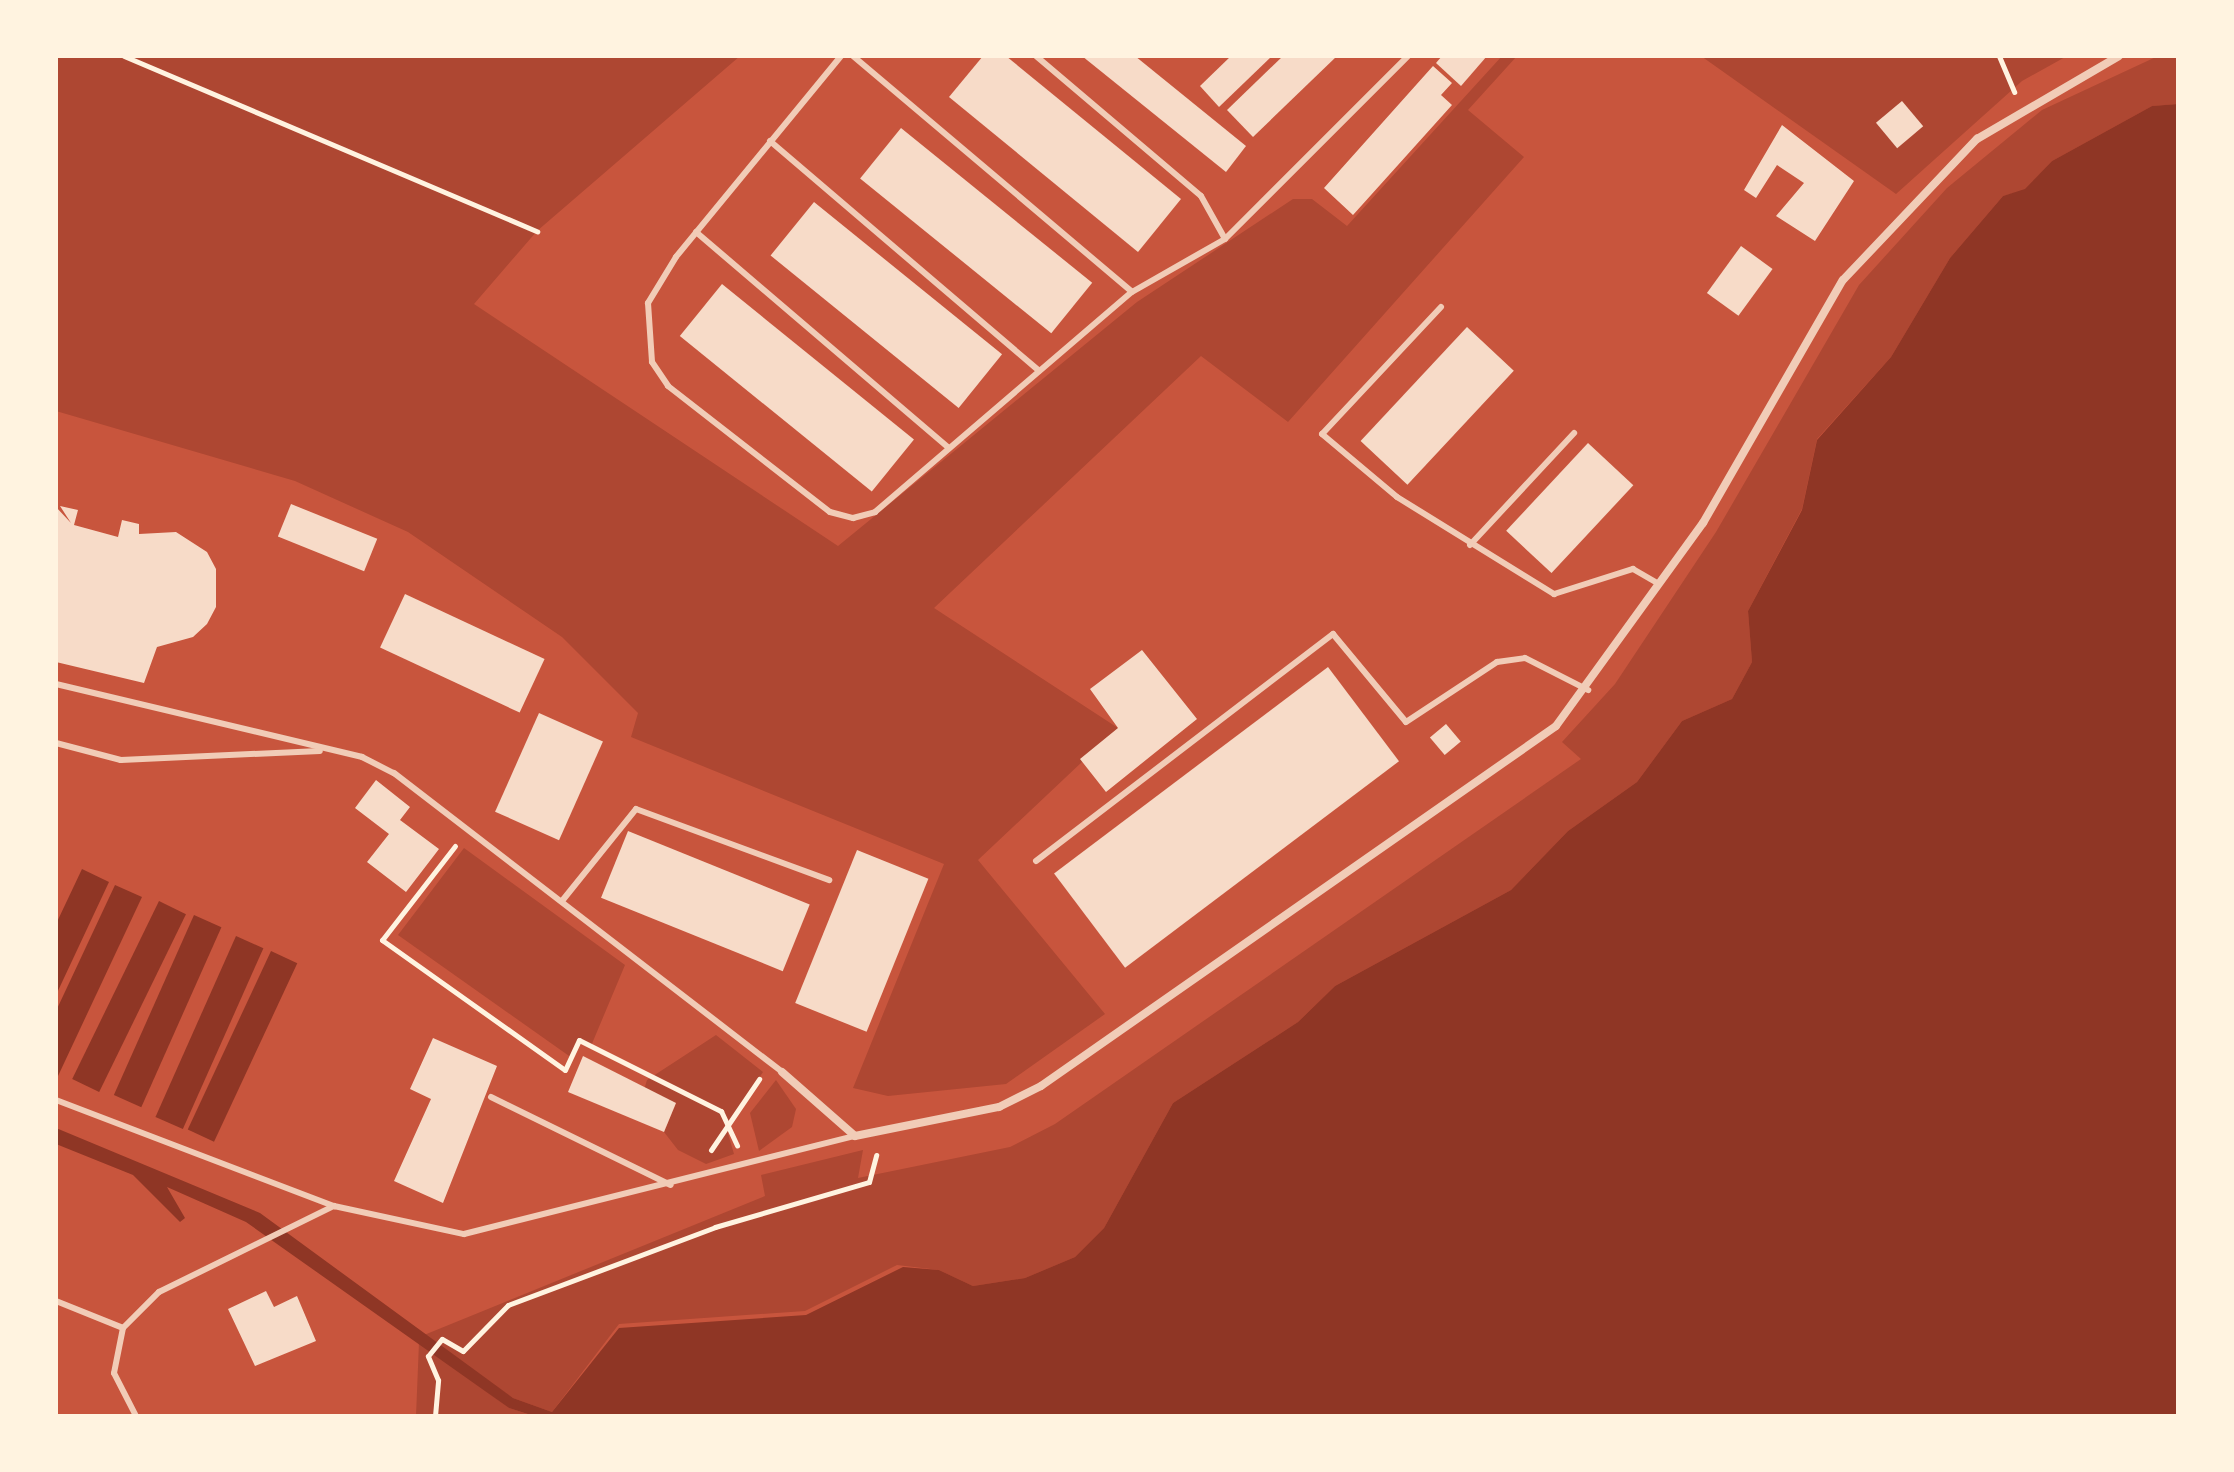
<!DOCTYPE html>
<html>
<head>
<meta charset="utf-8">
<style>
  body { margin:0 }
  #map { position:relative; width:2234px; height:1472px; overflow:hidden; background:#c8553d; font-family:Poppins,sans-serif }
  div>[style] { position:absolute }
  .green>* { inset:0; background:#ae4732 }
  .water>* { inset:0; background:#8f3625; transform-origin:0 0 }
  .building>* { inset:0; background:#f7dbc8; transform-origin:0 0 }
  .path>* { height:5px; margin:-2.5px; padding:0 2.5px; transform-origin:2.5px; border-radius:2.5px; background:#fff3e0 }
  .service>* { height:6px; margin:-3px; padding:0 3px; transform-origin:3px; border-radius:3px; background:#f1ccb7 }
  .minor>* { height:8px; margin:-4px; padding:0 4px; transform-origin:4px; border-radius:4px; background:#f1ccb7 }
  span { translate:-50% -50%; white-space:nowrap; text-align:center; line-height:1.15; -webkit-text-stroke:8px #fff3e0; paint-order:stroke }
  .frame { position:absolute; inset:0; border:58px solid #fff3e0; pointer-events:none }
</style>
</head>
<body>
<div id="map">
  <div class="green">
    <div style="clip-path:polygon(56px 56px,740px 56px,537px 231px,474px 304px,838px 546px,1137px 302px,1293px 199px,1312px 199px,1347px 226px,1502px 56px,1517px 56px,1468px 110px,1524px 157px,1288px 422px,1201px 356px,934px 608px,1118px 728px,978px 860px,1105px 1014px,1006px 1084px,888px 1096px,853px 1088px,944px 864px,631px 737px,638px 713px,562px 637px,408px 532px,295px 481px,56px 411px)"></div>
    <div style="clip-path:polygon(1701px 56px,2067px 56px,2022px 81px,1896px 194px)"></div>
    <div style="clip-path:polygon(2158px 56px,2178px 56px,2178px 104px,2152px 106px,2052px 161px,2025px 190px,2003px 196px,1950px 258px,1891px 357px,1817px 439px,1802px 509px,1748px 611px,1752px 662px,1732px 699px,1682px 721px,1637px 782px,1568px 831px,1511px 890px,1335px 986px,1298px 1022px,1173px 1103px,1104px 1228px,1075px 1257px,1025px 1278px,973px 1286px,939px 1270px,897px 1265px,805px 1311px,619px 1324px,552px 1412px,513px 1398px,424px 1335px,765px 1196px,761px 1175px,863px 1150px,858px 1178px,1010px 1147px,1055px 1124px,1581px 759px,1562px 742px,1615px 684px,1716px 532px,1859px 285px,1947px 188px,2042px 110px)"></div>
    <div style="clip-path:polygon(464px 848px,625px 965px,591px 1046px,579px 1041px,572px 1058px,398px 935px)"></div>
    <div style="clip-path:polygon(716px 1035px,763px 1072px,726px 1127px,734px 1154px,706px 1164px,678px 1150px,664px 1132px,676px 1103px,644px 1090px,647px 1080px)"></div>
    <div style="clip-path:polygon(776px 1080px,796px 1109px,792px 1127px,759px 1151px,750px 1113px)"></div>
    <div style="clip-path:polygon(419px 1342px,509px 1408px,534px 1416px,416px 1416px)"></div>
  </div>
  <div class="water">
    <div style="clip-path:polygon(2178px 104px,2178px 1416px,534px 1416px,509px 1408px,246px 1222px,167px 1187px,185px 1218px,180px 1222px,133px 1175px,56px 1144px,56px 1128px,260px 1213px,513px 1398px,552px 1412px,619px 1328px,806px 1315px,903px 1267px,939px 1270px,973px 1286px,1025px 1278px,1075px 1257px,1104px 1228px,1173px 1103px,1298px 1022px,1335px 986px,1511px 890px,1568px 831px,1637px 782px,1682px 721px,1732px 699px,1752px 662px,1748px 611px,1802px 510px,1817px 440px,1891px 357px,1950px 258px,2003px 196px,2025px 189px,2052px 161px,2152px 106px)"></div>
    <div style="clip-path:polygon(82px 869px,109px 882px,56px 995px,56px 924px)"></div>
    <div style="clip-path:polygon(115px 885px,142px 897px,58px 1076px,56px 1011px)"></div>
    <div style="left:159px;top:901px;width:30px;height:198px;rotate:26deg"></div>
    <div style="left:194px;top:915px;width:30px;height:197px;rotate:24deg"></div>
    <div style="left:236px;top:936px;width:30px;height:198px;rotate:24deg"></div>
    <div style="left:271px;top:951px;width:29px;height:197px;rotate:25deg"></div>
  </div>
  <div class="building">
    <div style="clip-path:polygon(983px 56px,1006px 56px,1181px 199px,1138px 252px,949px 97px)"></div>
    <div style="clip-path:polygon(1082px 56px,1135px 56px,1246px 146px,1226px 172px)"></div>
    <div style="clip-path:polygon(1231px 56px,1272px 56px,1219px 107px,1200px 86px)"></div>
    <div style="clip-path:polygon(1283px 56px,1337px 56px,1253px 137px,1227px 110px)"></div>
    <div style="clip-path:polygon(1442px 56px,1487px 56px,1461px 86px,1436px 63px)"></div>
    <div style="clip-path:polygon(1433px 66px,1452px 83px,1441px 95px,1452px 105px,1353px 215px,1324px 188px)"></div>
    <div style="left:1902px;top:101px;width:33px;height:34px;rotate:50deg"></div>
    <div style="clip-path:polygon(1782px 125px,1854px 181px,1815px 241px,1776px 216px,1804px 183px,1777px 165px,1756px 198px,1744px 190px)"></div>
    <div style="left:901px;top:128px;width:246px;height:65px;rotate:39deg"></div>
    <div style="left:814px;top:202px;width:242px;height:69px;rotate:39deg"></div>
    <div style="left:1741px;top:246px;width:39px;height:58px;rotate:36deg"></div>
    <div style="left:722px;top:284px;width:247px;height:67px;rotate:39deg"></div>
    <div style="left:1467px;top:327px;width:64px;height:156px;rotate:43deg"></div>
    <div style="left:1588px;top:443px;width:62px;height:120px;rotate:43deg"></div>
    <div style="left:291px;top:504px;width:93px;height:35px;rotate:22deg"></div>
    <div style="clip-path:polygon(60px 506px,78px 510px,74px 525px,118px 537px,122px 520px,139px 524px,139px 534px,176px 532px,207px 552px,216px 569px,216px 607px,207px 624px,193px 637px,157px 647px,144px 683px,56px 662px,56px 507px,71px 523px)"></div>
    <div style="left:405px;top:594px;width:154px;height:59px;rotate:25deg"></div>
    <div style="clip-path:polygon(1142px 650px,1197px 719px,1106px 792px,1080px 759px,1118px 728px,1090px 689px)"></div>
    <div style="left:1328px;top:667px;width:118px;height:343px;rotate:53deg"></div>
    <div style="left:539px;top:713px;width:70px;height:108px;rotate:24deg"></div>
    <div style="left:1446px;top:724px;width:23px;height:21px;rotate:50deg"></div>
    <div style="clip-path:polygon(376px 780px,410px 807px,400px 820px,439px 849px,406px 892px,367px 862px,389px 834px,355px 808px)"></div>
    <div style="left:628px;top:831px;width:196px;height:72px;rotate:22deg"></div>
    <div style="left:857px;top:850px;width:77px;height:165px;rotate:22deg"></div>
    <div style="clip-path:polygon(433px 1038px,497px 1066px,443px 1203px,394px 1181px,431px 1099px,410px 1089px)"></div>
    <div style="clip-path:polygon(583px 1056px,676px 1103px,664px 1132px,568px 1092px)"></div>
    <div style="clip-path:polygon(266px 1291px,274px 1307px,297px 1296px,316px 1341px,255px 1366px,228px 1309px)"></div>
  </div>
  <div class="path">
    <div style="left:124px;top:56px;width:449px;rotate:23deg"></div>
    <div style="left:1999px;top:56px;width:39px;rotate:67deg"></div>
    <div style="left:455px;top:846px;width:119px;rotate:127.8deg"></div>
    <div style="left:382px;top:940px;width:224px;rotate:35.4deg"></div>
    <div style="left:565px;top:1070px;width:33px;rotate:-65deg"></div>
    <div style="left:579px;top:1040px;width:159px;rotate:26.6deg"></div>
    <div style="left:721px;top:1111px;width:38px;rotate:65deg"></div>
    <div style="left:711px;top:1150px;width:86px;rotate:-55.9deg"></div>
    <div style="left:435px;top:1416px;width:36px;rotate:-85deg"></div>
    <div style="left:438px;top:1380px;width:26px;rotate:-113deg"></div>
    <div style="left:428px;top:1356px;width:22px;rotate:-51deg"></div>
    <div style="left:442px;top:1339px;width:24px;rotate:30deg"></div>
    <div style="left:463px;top:1351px;width:64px;rotate:-45.6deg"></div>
    <div style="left:508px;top:1305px;width:221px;rotate:-20.6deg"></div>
    <div style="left:715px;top:1227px;width:160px;rotate:-16.3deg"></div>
    <div style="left:869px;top:1182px;width:28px;rotate:-75deg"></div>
  </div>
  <div class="service">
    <div style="left:841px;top:56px;width:260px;rotate:129.4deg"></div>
    <div style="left:676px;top:257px;width:54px;rotate:121.3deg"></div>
    <div style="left:648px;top:303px;width:59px;rotate:86.1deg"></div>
    <div style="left:652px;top:362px;width:29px;rotate:56deg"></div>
    <div style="left:668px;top:386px;width:205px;rotate:37.9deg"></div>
    <div style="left:830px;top:512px;width:24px;rotate:15deg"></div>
    <div style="left:853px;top:518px;width:23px;rotate:-15deg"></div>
    <div style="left:875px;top:512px;width:338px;rotate:-40.6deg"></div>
    <div style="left:1132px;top:292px;width:107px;rotate:-29.7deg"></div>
    <div style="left:1225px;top:239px;width:259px;rotate:-45deg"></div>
    <div style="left:853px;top:56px;width:365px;rotate:40.2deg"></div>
    <div style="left:1036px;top:56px;width:216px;rotate:40.3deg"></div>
    <div style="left:1201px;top:196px;width:49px;rotate:60.8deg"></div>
    <div style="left:770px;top:141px;width:354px;rotate:40.5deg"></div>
    <div style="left:696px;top:232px;width:331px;rotate:40.5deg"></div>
    <div style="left:1441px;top:307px;width:174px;rotate:133.1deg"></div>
    <div style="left:1322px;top:434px;width:98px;rotate:40deg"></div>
    <div style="left:1397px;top:497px;width:185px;rotate:31.7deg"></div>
    <div style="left:1554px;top:594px;width:83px;rotate:-17.6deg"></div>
    <div style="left:1633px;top:569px;width:30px;rotate:30deg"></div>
    <div style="left:1470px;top:545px;width:153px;rotate:-47.1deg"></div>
    <div style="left:56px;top:684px;width:315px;rotate:13.4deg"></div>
    <div style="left:362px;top:757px;width:36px;rotate:27deg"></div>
    <div style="left:394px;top:773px;width:490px;rotate:37.6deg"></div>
    <div style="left:56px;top:743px;width:67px;rotate:14.7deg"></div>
    <div style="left:121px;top:760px;width:199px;rotate:-2.6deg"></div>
    <div style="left:1036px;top:861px;width:374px;rotate:-37.4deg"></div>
    <div style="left:1333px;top:634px;width:114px;rotate:50.3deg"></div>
    <div style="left:1406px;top:722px;width:109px;rotate:-33.4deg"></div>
    <div style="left:1497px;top:662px;width:28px;rotate:-8deg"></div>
    <div style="left:1525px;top:658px;width:71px;rotate:26.9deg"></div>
    <div style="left:562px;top:901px;width:118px;rotate:-51.2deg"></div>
    <div style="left:636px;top:809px;width:206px;rotate:20.2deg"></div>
    <div style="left:491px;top:1097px;width:200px;rotate:26.1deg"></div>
    <div style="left:56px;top:1100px;width:298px;rotate:20.9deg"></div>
    <div style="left:56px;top:1301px;width:72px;rotate:21.9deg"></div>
    <div style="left:136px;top:1416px;width:48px;rotate:-117.1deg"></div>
    <div style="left:114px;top:1373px;width:46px;rotate:-78.7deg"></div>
    <div style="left:123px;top:1328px;width:51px;rotate:-45deg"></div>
    <div style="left:159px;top:1292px;width:195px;rotate:-26.2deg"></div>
    <div style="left:334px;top:1206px;width:133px;rotate:12.2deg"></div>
    <div style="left:464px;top:1234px;width:403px;rotate:-14.1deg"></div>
  </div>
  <div class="minor">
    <div style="left:782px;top:1072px;width:97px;rotate:41.2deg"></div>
    <div style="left:855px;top:1136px;width:147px;rotate:-11.4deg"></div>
    <div style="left:999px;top:1107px;width:47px;rotate:-26.6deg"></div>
    <div style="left:1041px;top:1086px;width:628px;rotate:-34.95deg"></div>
    <div style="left:1556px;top:726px;width:251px;rotate:-54.1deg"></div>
    <div style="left:1703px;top:523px;width:280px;rotate:-60.1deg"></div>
    <div style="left:1843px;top:280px;width:195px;rotate:-46.5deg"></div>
    <div style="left:1977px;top:139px;width:164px;rotate:-30.3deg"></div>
  </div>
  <div class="frame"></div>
</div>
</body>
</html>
